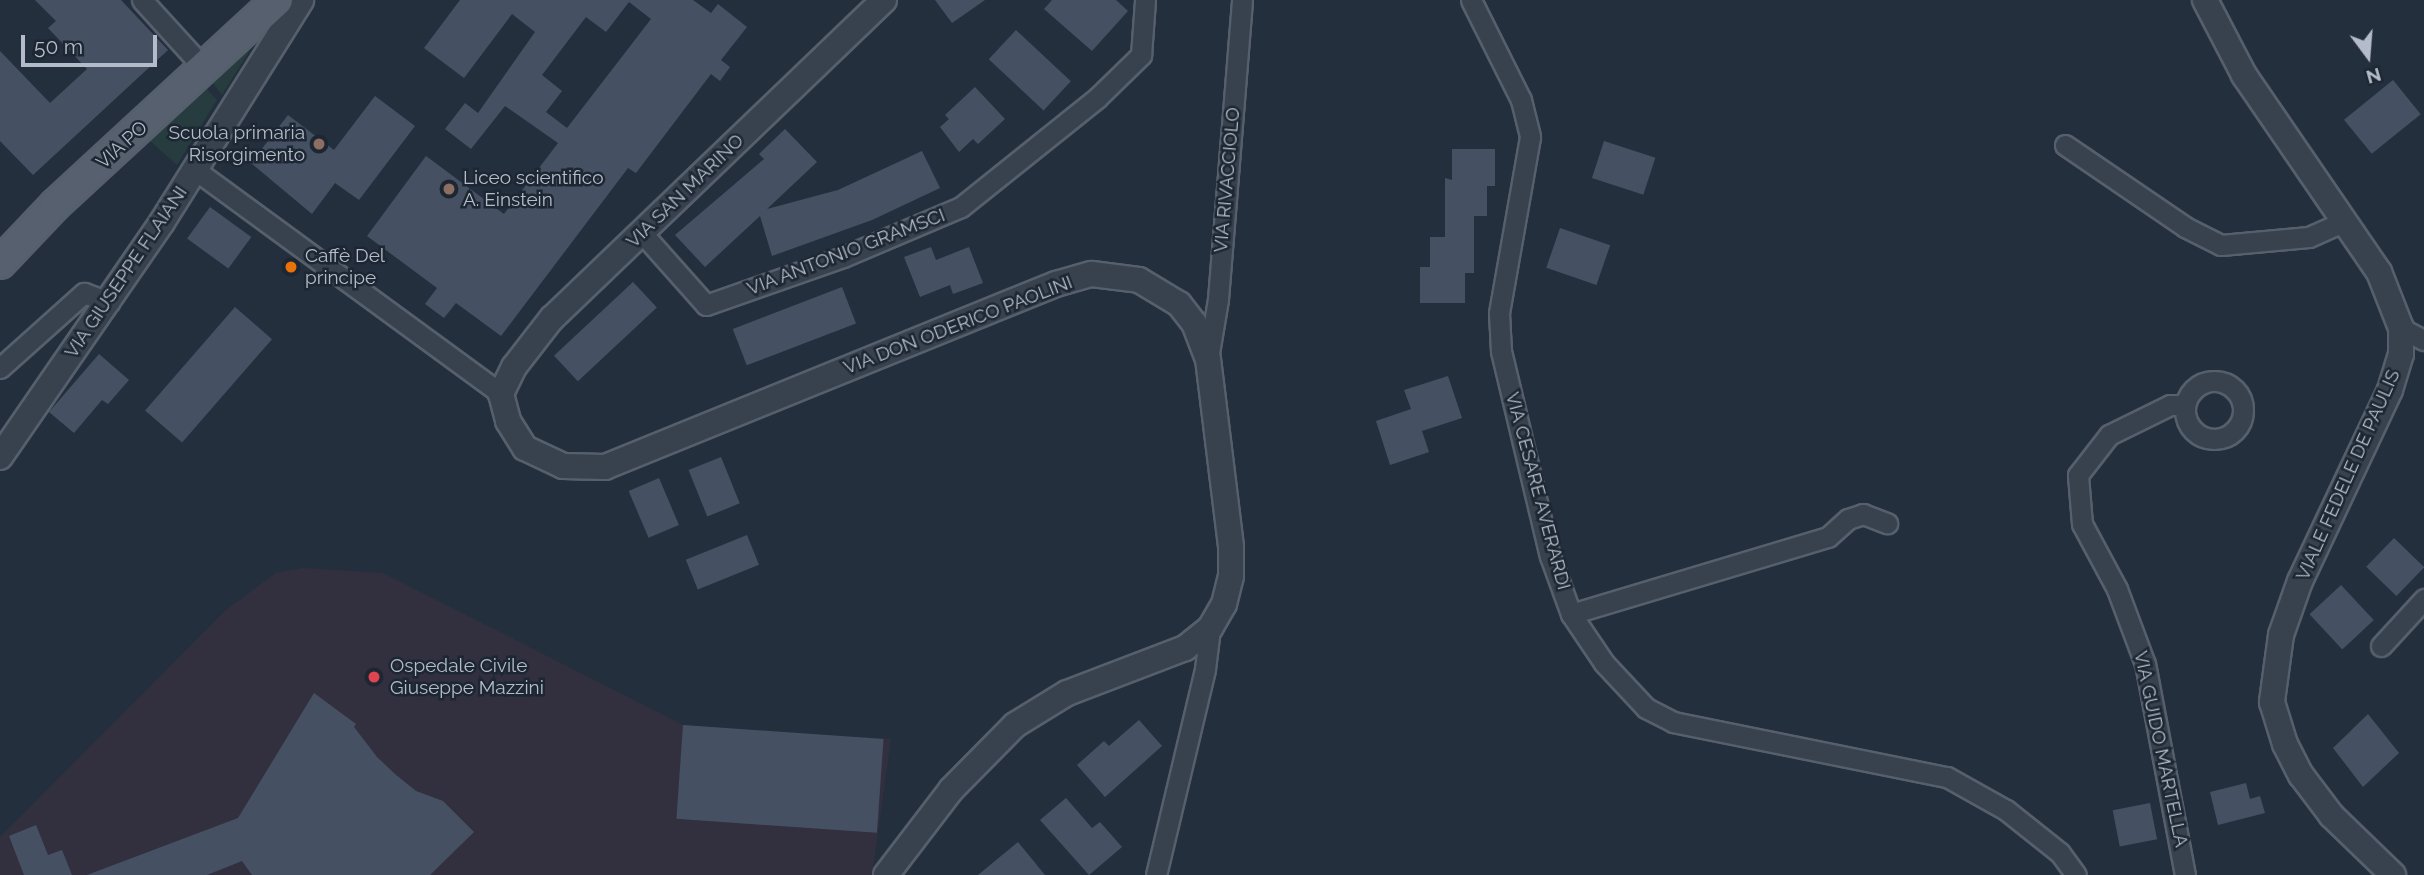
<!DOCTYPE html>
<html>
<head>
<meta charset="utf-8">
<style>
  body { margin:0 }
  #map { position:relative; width:2424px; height:875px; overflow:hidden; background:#242f3e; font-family:Raleway,sans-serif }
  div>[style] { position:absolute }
  .medical>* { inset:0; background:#32303f }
  .green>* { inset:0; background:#263c3f }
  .building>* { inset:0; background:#455162; transform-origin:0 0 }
  .roads { filter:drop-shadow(2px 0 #565f6c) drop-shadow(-2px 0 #565f6c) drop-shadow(0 2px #565f6c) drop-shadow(0 -2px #565f6c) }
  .minor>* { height:19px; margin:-9.5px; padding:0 9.5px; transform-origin:9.5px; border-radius:9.5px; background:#38414e }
  .minor>.ring { margin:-9.5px; padding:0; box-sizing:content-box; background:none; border:19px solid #38414e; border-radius:50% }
  .tertiary>* { height:24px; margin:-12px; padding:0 12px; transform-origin:12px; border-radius:12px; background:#38414e }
  .primary>* { height:30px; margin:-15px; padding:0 15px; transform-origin:15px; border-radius:15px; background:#56606e }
  .dots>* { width:19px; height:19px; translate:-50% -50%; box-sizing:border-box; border:4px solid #1d2633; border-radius:50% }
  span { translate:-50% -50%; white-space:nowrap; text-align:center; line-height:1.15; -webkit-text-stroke:5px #1d2633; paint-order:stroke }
  .poi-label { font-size:19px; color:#b4bcc9 }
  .right { translate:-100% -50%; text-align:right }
  .left { translate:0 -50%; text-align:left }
  .street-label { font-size:19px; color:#b4bcc9 }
  .north { position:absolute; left:2333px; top:21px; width:70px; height:70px; -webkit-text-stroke:5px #1d2633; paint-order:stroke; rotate:164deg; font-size:19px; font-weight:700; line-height:28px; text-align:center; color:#b4bcc9 }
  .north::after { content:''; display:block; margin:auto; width:24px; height:32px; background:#b4bcc9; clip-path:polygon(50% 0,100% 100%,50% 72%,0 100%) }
  .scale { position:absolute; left:21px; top:35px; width:136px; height:32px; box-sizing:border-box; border:4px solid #b4bcc9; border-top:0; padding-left:9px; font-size:21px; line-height:24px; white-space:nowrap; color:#b4bcc9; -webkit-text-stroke:5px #1d2633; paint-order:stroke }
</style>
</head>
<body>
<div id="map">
  <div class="medical">
    <div style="clip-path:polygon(303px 568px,383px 573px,683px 725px,891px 739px,872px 875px,0 875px,0 837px,226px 610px,276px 573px)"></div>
  </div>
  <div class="green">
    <div style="clip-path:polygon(257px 39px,222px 95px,211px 81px)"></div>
    <div style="clip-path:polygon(205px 87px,217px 100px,177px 165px,149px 140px)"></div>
  </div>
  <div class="building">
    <div style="clip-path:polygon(35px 0,121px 0,168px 50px,33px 175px,0 141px,0 51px,50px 103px,87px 69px,48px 28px,56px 21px)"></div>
    <div style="clip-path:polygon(evenodd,460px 0,693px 0,711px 13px,718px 4px,747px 27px,721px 60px,730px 67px,720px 81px,711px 74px,636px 173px,628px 168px,501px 336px,456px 303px,444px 318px,425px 304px,437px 288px,367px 236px,426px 156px,504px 214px,558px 143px,505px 106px,471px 149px,445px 129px,465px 103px,478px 113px,535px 32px,512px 14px,464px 78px,424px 48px,460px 0,629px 2px,651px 19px,567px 128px,546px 112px,562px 91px,542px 75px,586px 17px,606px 32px,629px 2px)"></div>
    <div style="clip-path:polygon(935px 0,985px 0,952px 23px)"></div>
    <div style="clip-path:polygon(1052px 0,1116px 0,1128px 11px,1092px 51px,1044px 9px)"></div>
    <div style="left:1016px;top:30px;width:75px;height:40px;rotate:43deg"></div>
    <div style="left:2393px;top:80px;width:44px;height:63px;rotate:51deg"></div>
    <div style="clip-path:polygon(975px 87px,1005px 119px,978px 144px,973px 139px,959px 152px,940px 127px,949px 119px,945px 115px)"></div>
    <div style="clip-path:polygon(375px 96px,415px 126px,359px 200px,335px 183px,312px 214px,251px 163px,288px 115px,334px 150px)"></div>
    <div style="clip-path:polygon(785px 129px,817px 162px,767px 209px,838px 190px,922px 151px,940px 188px,872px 220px,772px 256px,760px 216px,705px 267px,675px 235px,764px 159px,759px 154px)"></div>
    <div style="left:1604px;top:141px;width:54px;height:39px;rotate:18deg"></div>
    <div style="clip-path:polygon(1452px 149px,1495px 149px,1495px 186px,1487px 186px,1487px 216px,1474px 216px,1474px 273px,1465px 273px,1465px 303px,1420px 303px,1420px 267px,1430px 267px,1430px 237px,1445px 237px,1445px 178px,1452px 180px)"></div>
    <div style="left:210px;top:207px;width:51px;height:39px;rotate:36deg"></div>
    <div style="left:1560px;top:228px;width:53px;height:42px;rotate:19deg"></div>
    <div style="clip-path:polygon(931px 247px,936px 260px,969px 247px,983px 283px,953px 294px,950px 285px,920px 297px,904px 257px)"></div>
    <div style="left:633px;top:282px;width:35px;height:108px;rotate:47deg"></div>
    <div style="left:842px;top:287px;width:39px;height:117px;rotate:69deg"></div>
    <div style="left:235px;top:307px;width:49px;height:137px;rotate:41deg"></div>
    <div style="clip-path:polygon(99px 354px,129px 380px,108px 404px,102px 400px,74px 433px,49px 412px)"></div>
    <div style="clip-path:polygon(1448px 376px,1462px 418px,1422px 431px,1429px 452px,1390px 465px,1376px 421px,1411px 409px,1404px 390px)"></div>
    <div style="left:721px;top:457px;width:50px;height:35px;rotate:68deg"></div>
    <div style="left:659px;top:478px;width:51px;height:33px;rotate:67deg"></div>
    <div style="left:747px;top:535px;width:32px;height:66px;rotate:68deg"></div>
    <div style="left:2394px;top:538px;width:42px;height:40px;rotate:44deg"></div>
    <div style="left:2341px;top:585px;width:48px;height:43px;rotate:47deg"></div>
    <div style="clip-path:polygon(314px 693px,356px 724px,354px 727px,377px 757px,395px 774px,416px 791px,443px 801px,474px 832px,430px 875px,252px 875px,242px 861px,207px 875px,87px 875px,238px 818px)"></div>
    <div style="clip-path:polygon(2368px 714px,2399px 753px,2363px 787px,2333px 748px)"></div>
    <div style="clip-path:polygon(1139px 720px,1162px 746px,1105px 797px,1077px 765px,1104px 741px,1109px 746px)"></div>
    <div style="left:683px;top:725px;width:201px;height:94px;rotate:4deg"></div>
    <div style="clip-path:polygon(2246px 783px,2250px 799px,2260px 796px,2265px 813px,2218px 825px,2210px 792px)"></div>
    <div style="clip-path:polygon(1066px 798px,1092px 828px,1100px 822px,1122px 847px,1089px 875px,1040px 820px)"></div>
    <div style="left:2150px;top:803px;width:37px;height:38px;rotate:79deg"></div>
    <div style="clip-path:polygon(36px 825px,48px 855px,62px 850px,72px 875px,24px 875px,9px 836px)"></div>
    <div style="clip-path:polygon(1018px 842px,1045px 875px,978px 875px)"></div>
  </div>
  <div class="roads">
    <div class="minor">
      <div style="left:142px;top:0;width:76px;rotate:47.7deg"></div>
      <div style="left:1471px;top:0;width:112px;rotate:63.4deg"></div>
      <div style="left:1521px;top:100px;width:38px;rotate:76deg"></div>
      <div style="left:1530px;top:137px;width:179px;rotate:100deg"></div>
      <div style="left:1499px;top:313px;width:38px;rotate:87deg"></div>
      <div style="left:1501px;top:351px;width:211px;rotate:76.6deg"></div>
      <div style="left:1550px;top:556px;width:62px;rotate:70.1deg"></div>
      <div style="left:1571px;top:614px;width:59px;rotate:56deg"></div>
      <div style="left:1604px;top:663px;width:62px;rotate:47deg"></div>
      <div style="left:1646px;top:708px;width:30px;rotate:27deg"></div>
      <div style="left:1673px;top:722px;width:279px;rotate:11.4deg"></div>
      <div style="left:1947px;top:777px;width:68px;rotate:29.2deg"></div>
      <div style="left:2006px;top:810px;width:69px;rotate:38.5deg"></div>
      <div style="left:2060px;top:853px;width:27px;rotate:54deg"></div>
      <div style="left:2065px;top:145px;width:145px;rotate:34.3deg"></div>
      <div style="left:2185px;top:227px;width:40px;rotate:26.6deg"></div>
      <div style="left:2221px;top:245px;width:88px;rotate:-5.2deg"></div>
      <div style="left:2309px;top:237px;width:39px;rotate:-24deg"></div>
      <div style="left:194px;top:169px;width:381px;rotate:36.2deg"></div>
      <div style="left:642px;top:233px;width:96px;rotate:48.4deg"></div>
      <div style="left:706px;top:305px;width:145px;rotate:-19.3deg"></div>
      <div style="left:843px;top:257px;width:128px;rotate:-23deg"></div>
      <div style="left:961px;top:207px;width:174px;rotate:-38.7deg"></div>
      <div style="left:1097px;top:98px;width:62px;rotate:-44.3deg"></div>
      <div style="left:1141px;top:55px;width:55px;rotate:-85.8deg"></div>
      <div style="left:2401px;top:328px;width:26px;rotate:28deg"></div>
      <div style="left:1208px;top:359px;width:61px;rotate:-80.5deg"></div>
      <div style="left:1218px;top:299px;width:300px;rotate:-85.4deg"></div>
      <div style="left:0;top:368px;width:113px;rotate:-41.8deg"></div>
      <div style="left:84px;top:293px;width:27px;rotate:20deg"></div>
      <div class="ring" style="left:2185px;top:381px;width:39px;height:39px"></div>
      <div style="left:1571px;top:614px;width:268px;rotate:-16.7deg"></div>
      <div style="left:1828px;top:537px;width:27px;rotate:-42deg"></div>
      <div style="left:1848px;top:519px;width:16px;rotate:-18deg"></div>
      <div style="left:1863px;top:514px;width:26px;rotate:21deg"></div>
      <div style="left:2381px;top:646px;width:64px;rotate:-47.5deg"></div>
      <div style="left:1156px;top:875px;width:212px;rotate:-76.6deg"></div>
      <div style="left:1205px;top:669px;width:41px;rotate:-83deg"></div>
      <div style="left:2185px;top:875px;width:215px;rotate:-100.7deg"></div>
      <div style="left:2145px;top:664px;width:80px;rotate:-110.5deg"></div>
      <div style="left:2117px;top:589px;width:74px;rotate:-118.3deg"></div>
      <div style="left:2082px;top:524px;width:49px;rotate:-94.7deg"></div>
      <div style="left:2078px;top:475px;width:51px;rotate:-52.2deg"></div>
      <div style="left:2109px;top:435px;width:68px;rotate:-26.2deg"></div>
      <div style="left:2170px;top:405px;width:15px"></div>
    </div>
    <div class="tertiary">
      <div style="left:884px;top:0;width:460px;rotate:136.2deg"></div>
      <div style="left:552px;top:318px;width:62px;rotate:127.8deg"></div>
      <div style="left:514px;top:367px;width:30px;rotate:116deg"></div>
      <div style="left:501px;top:394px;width:28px;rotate:75deg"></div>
      <div style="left:508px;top:421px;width:32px;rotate:58deg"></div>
      <div style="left:525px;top:448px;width:42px;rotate:25.3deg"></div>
      <div style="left:563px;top:466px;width:42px;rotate:1.4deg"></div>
      <div style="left:605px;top:467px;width:487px;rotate:-22.1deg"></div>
      <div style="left:1056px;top:284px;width:37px;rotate:-16deg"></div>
      <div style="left:1092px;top:274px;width:47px;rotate:7.3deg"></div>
      <div style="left:1139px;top:280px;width:47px;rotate:31deg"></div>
      <div style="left:1179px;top:304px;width:24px;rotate:52deg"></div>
      <div style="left:1194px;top:323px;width:39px;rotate:69deg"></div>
      <div style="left:1208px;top:359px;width:189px;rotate:83deg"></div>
      <div style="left:1231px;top:547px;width:29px;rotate:90deg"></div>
      <div style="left:1231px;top:576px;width:29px;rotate:104deg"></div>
      <div style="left:1224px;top:604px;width:28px;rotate:120deg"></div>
      <div style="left:1210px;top:628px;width:32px;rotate:141deg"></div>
      <div style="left:1185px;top:648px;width:126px;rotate:159.1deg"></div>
      <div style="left:1067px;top:693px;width:61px;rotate:148.4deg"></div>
      <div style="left:1015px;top:725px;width:91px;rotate:134.6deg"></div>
      <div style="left:951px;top:790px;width:107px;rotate:127.4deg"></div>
      <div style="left:2205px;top:0;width:85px;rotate:62.5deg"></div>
      <div style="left:2244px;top:75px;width:239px;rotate:55.6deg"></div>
      <div style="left:2379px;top:272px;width:60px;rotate:68.6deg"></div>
      <div style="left:2401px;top:328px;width:26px;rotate:90deg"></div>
      <div style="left:2401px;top:354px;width:38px;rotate:107deg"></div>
      <div style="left:2390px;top:390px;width:211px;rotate:115.2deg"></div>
      <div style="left:2300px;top:581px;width:57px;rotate:109.4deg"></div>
      <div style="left:2281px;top:635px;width:68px;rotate:97.7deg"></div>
      <div style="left:2272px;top:702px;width:44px;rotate:72.8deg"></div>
      <div style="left:2285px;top:744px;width:35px;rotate:63deg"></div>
      <div style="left:2301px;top:775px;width:51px;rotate:52.9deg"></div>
      <div style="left:2332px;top:816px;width:85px;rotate:44deg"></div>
      <div style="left:0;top:457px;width:285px;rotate:-55.4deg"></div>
      <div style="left:162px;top:222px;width:262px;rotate:-57.9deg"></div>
    </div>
    <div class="primary">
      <div style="left:0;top:263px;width:80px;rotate:-46.5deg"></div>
      <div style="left:55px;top:205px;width:302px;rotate:-42.7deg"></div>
    </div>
  </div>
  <div class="dots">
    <div style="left:319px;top:144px;background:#8d6e63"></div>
    <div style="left:449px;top:189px;background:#8d6e63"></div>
    <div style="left:291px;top:267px;background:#e8710a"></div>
    <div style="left:374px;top:677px;background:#e0444e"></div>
  </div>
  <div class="poi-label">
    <span class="right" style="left:305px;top:144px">Scuola primaria<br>Risorgimento</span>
    <span class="left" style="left:463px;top:189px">Liceo scientifico<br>A. Einstein</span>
    <span class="left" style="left:305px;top:267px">Caffè Del<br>principe</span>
    <span class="left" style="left:390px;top:677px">Ospedale Civile<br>Giuseppe Mazzini</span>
  </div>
  <div class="street-label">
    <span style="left:122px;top:145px;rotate:-42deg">VIA PO</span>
    <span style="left:1227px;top:180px;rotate:-85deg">VIA RIVACCIOLO</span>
    <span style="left:685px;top:191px;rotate:-44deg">VIA SAN MARINO</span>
    <span style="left:846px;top:252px;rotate:-21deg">VIA ANTONIO GRAMSCI</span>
    <span style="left:126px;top:272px;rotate:-56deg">VIA GIUSEPPE FLAIANI</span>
    <span style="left:958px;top:325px;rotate:-21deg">VIA DON ODERICO PAOLINI</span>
    <span style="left:2348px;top:475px;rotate:-66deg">VIALE FEDELE DE PAULIS</span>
    <span style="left:1538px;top:491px;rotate:75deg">VIA CESARE AVERARDI</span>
    <span style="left:2161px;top:749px;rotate:78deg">VIA GUIDO MARTELLA</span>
  </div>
  <div class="north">N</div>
  <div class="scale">50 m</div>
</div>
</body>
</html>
